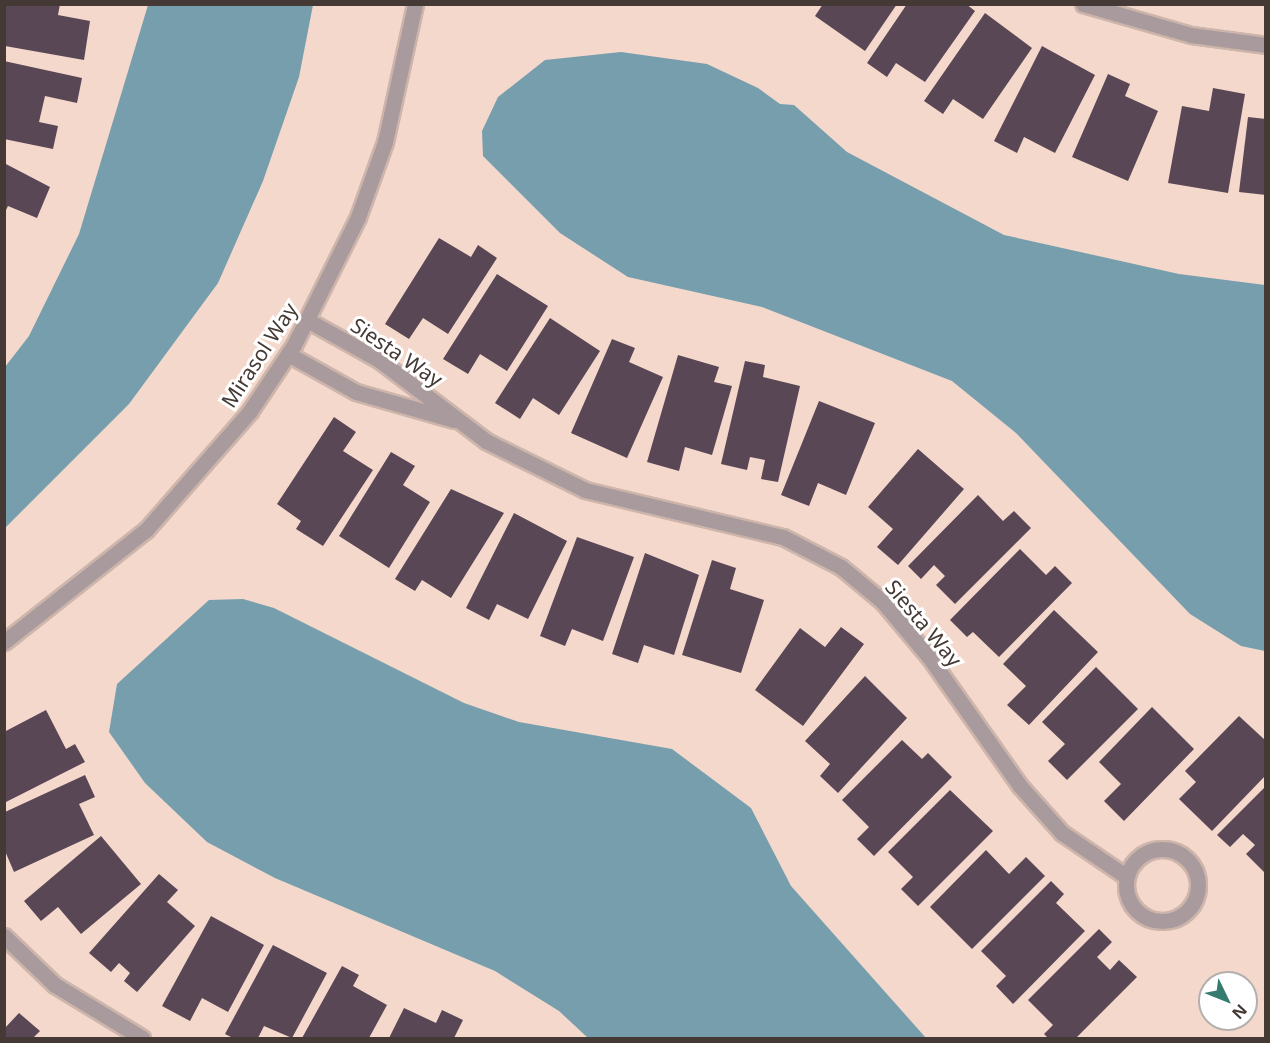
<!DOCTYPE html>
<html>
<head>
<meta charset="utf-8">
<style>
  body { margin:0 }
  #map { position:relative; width:1270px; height:1043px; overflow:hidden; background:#f4d8cc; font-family:"Noto Sans",sans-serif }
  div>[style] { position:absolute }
  .water>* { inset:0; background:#769ead }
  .building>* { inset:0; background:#5a4756 }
  .roads { filter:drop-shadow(2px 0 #cdb5ab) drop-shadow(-2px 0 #cdb5ab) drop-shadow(0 2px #cdb5ab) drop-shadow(0 -2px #cdb5ab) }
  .minor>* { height:15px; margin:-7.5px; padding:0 7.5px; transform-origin:7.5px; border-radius:7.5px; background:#a99b9d }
  .minor>.ring { margin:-7.5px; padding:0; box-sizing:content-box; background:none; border:15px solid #a99b9d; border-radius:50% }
  span { translate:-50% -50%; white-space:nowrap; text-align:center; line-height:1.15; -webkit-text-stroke:6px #fff; paint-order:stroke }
  .street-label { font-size:21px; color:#443934 }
  .frame { position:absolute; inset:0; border:6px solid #443934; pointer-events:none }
  .north { position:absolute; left:1198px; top:971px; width:60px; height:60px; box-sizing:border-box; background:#fff; border:2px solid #b4b0ae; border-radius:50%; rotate:133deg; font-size:16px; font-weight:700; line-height:24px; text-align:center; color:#443934 }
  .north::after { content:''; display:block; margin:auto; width:21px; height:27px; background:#367b70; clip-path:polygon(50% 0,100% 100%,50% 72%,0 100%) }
</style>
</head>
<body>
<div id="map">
  <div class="water">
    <div style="clip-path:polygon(148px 5px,313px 5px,299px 77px,263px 181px,218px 283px,129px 404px,5px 528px,5px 367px,29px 336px,79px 234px)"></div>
    <div style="clip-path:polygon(621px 52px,707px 64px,758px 88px,780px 104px,794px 105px,847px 152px,1004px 235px,1179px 274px,1265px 285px,1265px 651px,1241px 646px,1190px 614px,1016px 433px,952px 381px,762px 307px,628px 277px,560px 233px,483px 156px,482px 131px,498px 97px,545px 60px)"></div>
    <div style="clip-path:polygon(243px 599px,274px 608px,464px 703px,519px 722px,672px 749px,751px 808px,791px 886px,926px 1038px,588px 1038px,559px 1011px,495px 971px,275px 878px,207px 842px,145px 783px,109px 732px,117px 684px,209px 600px)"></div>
  </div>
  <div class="building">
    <div style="clip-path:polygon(5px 4px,60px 4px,58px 15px,90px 21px,84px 60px,5px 46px)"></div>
    <div style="clip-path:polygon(823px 4px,897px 4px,865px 51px,815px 16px)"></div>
    <div style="clip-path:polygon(907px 4px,966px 4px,975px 11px,925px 82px,896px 63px,887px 77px,867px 63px)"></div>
    <div style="clip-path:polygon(985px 13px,1032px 48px,983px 119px,953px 99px,943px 114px,924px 101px)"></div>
    <div style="clip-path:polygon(1042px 46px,1095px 75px,1055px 153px,1024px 137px,1017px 153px,994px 141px)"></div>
    <div style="clip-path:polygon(4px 61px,82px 78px,77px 103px,45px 96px,39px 122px,58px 126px,53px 149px,4px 139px)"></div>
    <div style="clip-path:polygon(1108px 74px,1130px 84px,1125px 96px,1158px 111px,1128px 181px,1072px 157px)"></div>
    <div style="clip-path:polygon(1213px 88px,1245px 94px,1228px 193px,1168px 183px,1182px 106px,1209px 111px)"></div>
    <div style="clip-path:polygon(1248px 117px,1266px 119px,1266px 195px,1239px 192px)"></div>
    <div style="clip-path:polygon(4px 163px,50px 187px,37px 218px,8px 206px,4px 214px)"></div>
    <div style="clip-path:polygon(439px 238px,471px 257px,478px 245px,497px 258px,448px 334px,423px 318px,409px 339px,385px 324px)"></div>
    <div style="clip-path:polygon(497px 274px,548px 306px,507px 371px,480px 354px,468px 374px,443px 359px)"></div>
    <div style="clip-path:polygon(550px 318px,600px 351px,559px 415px,533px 398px,520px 419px,495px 403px)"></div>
    <div style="clip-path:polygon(612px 339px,635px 348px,629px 362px,663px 377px,627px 458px,571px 433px)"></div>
    <div style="clip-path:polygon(678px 355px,719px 367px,714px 382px,732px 386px,712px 455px,685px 447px,679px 471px,647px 462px)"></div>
    <div style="clip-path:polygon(745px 361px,765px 365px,763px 377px,800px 386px,778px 482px,761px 479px,765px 460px,750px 457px,747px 470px,721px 464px)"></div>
    <div style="clip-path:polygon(819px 401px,875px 423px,846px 495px,818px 483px,809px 506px,781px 495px)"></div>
    <div style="clip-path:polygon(334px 417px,356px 432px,343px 451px,373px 470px,323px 546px,296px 529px,301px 521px,277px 504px)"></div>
    <div style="clip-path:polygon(918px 449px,964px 489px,898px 565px,877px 547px,893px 529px,868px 507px)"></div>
    <div style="clip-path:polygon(391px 452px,415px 466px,403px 485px,430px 502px,389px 568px,339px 536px)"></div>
    <div style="clip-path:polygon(451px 489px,504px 513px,451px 598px,422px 580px,415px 591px,395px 579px)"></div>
    <div style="clip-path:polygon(978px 495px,1003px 521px,1014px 511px,1031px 528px,955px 604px,936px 585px,945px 576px,934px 565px,921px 579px,908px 566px)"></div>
    <div style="clip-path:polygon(514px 513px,567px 541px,528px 619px,497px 604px,489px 620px,466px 608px)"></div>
    <div style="clip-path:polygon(577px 537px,634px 557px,603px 641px,572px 629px,565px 646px,540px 636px)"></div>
    <div style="clip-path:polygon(1020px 549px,1046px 575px,1055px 566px,1072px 583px,999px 657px,973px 632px,967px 637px,950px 620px)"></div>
    <div style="clip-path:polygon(645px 553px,699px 575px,674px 655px,644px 645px,638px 663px,612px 654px)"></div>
    <div style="clip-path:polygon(712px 560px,736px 568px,730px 589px,764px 600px,741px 673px,682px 655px)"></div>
    <div style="clip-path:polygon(1054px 610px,1098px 652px,1029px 725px,1007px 705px,1026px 686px,1003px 664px)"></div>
    <div style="clip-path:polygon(841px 627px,864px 644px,803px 726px,755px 690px,800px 628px,825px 647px)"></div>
    <div style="clip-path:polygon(1096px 667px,1138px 709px,1067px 780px,1048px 761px,1065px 744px,1042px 722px)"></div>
    <div style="clip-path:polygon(865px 676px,907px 718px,838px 793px,820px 776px,830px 764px,805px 741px)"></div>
    <div style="clip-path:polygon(1152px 707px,1194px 749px,1124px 821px,1104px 801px,1121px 784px,1099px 762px)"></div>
    <div style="clip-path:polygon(46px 710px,66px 749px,75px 744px,85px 762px,4px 803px,4px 732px)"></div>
    <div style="clip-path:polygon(1239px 716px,1266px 741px,1266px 775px,1212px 831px,1179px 799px,1196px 782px,1185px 771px)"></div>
    <div style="clip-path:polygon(902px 740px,922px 759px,928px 753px,952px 777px,874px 856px,857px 839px,869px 827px,842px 800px)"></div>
    <div style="clip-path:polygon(85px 775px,95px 797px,79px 804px,94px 835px,14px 872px,5px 851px,5px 812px)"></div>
    <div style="clip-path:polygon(1266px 786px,1266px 874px,1246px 854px,1255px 845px,1243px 834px,1230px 847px,1217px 835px)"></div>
    <div style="clip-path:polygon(950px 790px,993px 831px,918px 906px,901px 889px,913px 877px,888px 852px)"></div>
    <div style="clip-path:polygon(101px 836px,141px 884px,81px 934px,58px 907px,41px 921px,24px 901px)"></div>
    <div style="clip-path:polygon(986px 850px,1009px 874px,1026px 857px,1045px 876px,972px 949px,930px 907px)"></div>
    <div style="clip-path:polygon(159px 874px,178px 890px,167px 902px,195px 926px,137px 992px,124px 981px,130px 973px,119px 963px,111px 972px,89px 953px)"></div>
    <div style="clip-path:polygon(1051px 881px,1064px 894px,1056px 903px,1085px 931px,1013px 1004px,996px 986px,1006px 976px,981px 951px)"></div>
    <div style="clip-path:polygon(211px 916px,264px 945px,228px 1012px,202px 998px,190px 1021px,162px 1006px)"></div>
    <div style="clip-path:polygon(1099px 929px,1112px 942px,1097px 957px,1110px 970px,1119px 960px,1137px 977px,1076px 1038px,1048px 1038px,1044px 1034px,1053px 1025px,1028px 1000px)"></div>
    <div style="clip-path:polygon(273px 945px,327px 973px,292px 1038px,264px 1026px,258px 1038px,233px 1038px,225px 1034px)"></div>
    <div style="clip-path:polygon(342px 966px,359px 975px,353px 986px,387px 1005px,369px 1038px,302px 1038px)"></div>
    <div style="clip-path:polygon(404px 1008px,436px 1023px,442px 1010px,463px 1020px,454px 1038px,389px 1038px)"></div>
    <div style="clip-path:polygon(19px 1013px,40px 1031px,33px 1038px,4px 1038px,4px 1029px)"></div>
  </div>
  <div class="roads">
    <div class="minor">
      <div style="left:1083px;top:4px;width:112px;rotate:16deg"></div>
      <div style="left:1191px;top:35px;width:76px;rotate:7.6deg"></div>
      <div style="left:309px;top:321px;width:80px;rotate:29.1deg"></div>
      <div style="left:379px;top:360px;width:134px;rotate:37.1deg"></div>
      <div style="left:486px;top:441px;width:110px;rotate:26.3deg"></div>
      <div style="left:585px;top:490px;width:204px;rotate:13.4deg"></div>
      <div style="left:783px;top:537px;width:65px;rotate:27.3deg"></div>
      <div style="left:841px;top:567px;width:53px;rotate:39.7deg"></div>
      <div style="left:882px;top:601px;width:73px;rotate:50deg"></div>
      <div style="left:929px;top:657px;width:158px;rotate:54.8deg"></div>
      <div style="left:1020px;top:786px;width:63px;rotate:48.2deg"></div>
      <div style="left:1062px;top:833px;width:78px;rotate:34.1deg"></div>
      <div style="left:288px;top:354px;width:78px;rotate:29.2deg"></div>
      <div style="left:356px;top:392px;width:102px;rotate:15.9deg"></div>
      <div style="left:4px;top:642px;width:181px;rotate:-38.3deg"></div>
      <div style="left:146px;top:530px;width:158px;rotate:-48.8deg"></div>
      <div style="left:250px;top:411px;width:79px;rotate:-56.3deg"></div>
      <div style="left:294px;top:345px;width:143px;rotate:-63.4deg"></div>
      <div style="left:358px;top:217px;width:80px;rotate:-70.2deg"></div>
      <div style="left:385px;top:142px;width:141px;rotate:-77.7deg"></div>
      <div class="ring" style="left:1126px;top:849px;width:57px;height:57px"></div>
      <div style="left:4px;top:936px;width:71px;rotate:43.9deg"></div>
      <div style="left:55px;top:985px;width:102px;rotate:31.3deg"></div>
    </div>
  </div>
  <div class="street-label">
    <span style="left:397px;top:352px;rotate:34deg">Siesta Way</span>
    <span style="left:259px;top:355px;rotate:-57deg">Mirasol Way</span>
    <span style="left:924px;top:623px;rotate:50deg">Siesta Way</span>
  </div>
  <div class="frame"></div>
  <div class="north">N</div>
</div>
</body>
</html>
